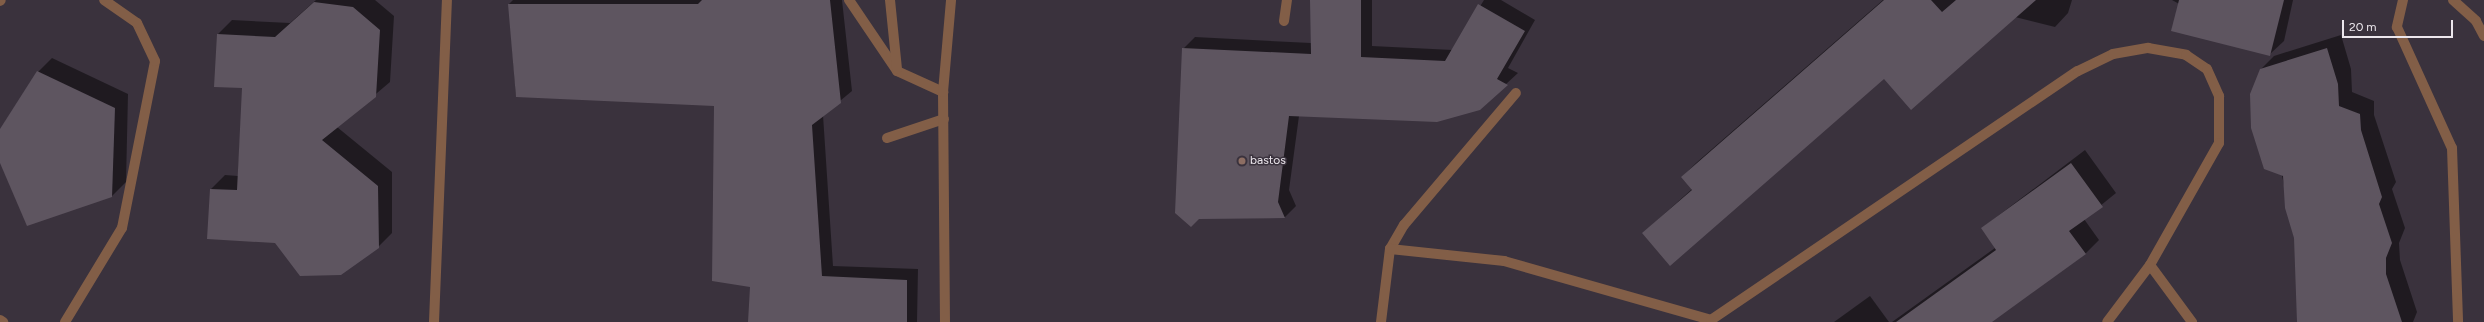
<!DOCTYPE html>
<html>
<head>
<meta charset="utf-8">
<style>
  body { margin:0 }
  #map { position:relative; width:2484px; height:322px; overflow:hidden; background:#3a323d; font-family:Figtree,sans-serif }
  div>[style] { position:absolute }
  .shadow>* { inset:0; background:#0007 }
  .building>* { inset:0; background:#5e5560 }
  .service>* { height:10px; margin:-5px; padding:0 5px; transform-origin:5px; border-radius:5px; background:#825e47 }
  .minor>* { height:10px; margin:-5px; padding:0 5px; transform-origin:5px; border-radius:5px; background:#825e47 }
  .dots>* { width:11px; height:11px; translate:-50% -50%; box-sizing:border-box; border:2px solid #3a323d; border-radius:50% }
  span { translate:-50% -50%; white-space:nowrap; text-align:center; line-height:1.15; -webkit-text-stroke:3px #3a323d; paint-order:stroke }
  .poi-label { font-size:12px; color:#ece7ed }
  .left { translate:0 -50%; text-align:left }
  .scale { position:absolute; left:2342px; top:20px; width:111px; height:18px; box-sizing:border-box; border:2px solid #ece7ed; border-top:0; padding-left:5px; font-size:12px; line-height:14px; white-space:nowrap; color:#ece7ed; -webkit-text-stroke:3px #3a323d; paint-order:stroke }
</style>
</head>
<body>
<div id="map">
  <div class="shadow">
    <div style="clip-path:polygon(316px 0,375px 0,394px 16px,390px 82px,337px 127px,392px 172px,392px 233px,378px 247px,211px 189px,225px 175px,238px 176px,243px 87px,218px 34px,232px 20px,290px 23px)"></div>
    <div style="clip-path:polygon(513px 0,842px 0,852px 91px,823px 115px,833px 266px,918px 269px,917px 322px,749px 322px,751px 286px,715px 105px,516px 96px,509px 4px)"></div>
    <div style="clip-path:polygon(1311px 0,1372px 0,1372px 46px,1453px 50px,1484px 0,1501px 0,1535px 20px,1508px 68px,1518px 73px,1479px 109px,1299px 116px,1289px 190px,1296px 206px,1285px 217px,1200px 218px,1183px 49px,1195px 37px,1311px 43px)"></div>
    <div style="clip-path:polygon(1883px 0,2072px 0,2068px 13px,2055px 27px,2015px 17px,1884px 77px,1643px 233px,1692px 189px,1682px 177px,1696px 163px)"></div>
    <div style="clip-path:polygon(2172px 0,2293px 0,2284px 41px,2270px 54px)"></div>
    <div style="clip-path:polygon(2341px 35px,2351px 69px,2352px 92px,2374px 101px,2374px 115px,2396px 182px,2392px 189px,2405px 228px,2399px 243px,2400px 260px,2417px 312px,2413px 322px,2298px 322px,2295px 238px,2260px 70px,2274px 56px)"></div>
    <div style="clip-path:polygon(52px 58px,128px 94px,126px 182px,112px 196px,0 160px,0 131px,38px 72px)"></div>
    <div style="clip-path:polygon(2085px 150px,2116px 193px,2084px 219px,2099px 240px,2085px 254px,1990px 322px,1892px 322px,1995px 248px,1982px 228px)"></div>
    <div style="clip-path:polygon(1870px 296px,1889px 322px,1834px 322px)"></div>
  </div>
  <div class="building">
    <div style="clip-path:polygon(702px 0,830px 0,841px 103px,812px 125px,822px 276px,907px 280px,907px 322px,748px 322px,750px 287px,712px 281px,714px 106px,516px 97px,508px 4px,698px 4px)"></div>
    <div style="clip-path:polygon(1310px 0,1361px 0,1361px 57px,1445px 61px,1478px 4px,1525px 31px,1497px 79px,1508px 85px,1480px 110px,1437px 122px,1289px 116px,1278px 202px,1285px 218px,1199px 219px,1191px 227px,1175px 213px,1182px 48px,1311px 54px)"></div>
    <div style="clip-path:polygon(1884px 0,1931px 0,1942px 12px,1956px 0,2036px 0,1911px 110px,1884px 79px,1670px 266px,1642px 233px,1692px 190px,1681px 177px)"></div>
    <div style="clip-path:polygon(2179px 0,2284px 0,2270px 56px,2171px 31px)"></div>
    <div style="clip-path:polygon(314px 2px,353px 7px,380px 30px,376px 97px,322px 140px,378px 186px,379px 248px,341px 275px,300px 276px,275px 243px,207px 239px,210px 189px,237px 190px,242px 88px,214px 87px,217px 34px,275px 37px)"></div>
    <div style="clip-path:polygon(2327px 48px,2338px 84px,2339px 106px,2360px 114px,2361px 130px,2382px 197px,2379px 204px,2392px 243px,2386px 258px,2386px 274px,2402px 322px,2297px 322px,2294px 238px,2285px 208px,2283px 176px,2264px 169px,2251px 128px,2250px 94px,2260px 69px)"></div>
    <div style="clip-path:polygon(37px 71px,115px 108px,112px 197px,27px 226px,0 163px,0 129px)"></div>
    <div style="clip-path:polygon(2071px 163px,2103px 207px,2069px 231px,2086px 254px,1992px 322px,1896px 322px,1996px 250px,1981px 228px)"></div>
  </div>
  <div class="service">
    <div style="left:0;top:1px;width:1px;rotate:-45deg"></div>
    <div style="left:1390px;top:249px;width:28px;rotate:-60deg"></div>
    <div style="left:1404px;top:225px;width:173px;rotate:-49.7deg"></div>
    <div style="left:65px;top:322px;width:110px;rotate:-58.8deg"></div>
    <div style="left:122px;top:228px;width:170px;rotate:-78.8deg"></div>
    <div style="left:155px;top:61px;width:42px;rotate:-115.3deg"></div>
    <div style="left:137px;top:23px;width:40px;rotate:-145.1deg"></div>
  </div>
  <div class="minor">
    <div style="left:849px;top:0;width:86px;rotate:55.9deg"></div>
    <div style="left:897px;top:71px;width:51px;rotate:24.5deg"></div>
    <div style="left:890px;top:0;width:69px;rotate:84.2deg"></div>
    <div style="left:2403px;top:0;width:28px;rotate:103deg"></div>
    <div style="left:2397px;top:27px;width:133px;rotate:65.6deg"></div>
    <div style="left:2452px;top:148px;width:174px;rotate:88deg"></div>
    <div style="left:2453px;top:0;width:31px;rotate:42deg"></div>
    <div style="left:2476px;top:21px;width:17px;rotate:62deg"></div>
    <div style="left:1284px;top:21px;width:21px;rotate:-82deg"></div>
    <div style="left:887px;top:138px;width:60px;rotate:-18.4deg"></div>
    <div style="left:2150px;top:265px;width:71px;rotate:53.6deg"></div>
    <div style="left:0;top:320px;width:4px;rotate:34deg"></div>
    <div style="left:434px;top:322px;width:322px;rotate:-87.7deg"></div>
    <div style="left:945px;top:322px;width:230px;rotate:-90.5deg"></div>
    <div style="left:943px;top:92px;width:92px;rotate:-85deg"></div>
    <div style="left:1381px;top:322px;width:74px;rotate:-83deg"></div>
    <div style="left:1390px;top:249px;width:115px;rotate:6deg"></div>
    <div style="left:1504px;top:261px;width:215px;rotate:15.9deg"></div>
    <div style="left:1711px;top:320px;width:443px;rotate:-34.2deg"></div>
    <div style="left:2078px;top:71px;width:39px;rotate:-26deg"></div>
    <div style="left:2113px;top:54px;width:36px;rotate:-10deg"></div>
    <div style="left:2148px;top:48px;width:39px;rotate:10deg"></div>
    <div style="left:2186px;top:55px;width:25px;rotate:34deg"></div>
    <div style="left:2207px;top:69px;width:30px;rotate:66deg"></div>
    <div style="left:2219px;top:96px;width:47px;rotate:90deg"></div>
    <div style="left:2219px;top:143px;width:140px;rotate:119.5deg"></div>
    <div style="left:2150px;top:265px;width:71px;rotate:127deg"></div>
  </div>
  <div class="dots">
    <div style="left:1242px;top:161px;background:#8d6e63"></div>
  </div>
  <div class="poi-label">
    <span class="left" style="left:1250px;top:161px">bastos</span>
  </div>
  <div class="scale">20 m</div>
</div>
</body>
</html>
